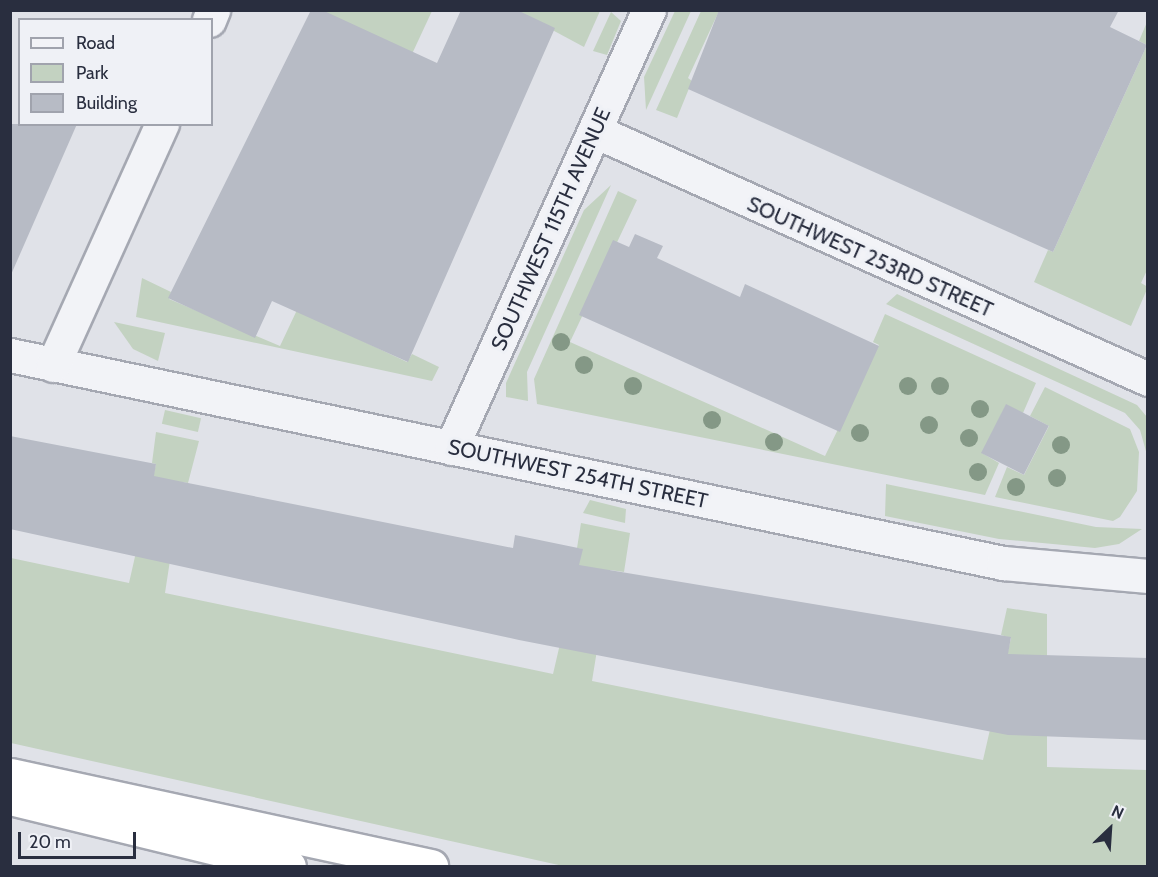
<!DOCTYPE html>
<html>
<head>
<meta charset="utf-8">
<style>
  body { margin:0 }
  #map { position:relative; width:1158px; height:877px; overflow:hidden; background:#e0e2e8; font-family:Cabin,sans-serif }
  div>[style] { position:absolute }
  .green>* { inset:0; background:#c3d2c1; transform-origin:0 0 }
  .building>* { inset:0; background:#b7bbc5; transform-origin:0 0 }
  .roads { filter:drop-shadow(2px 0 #a5a8b2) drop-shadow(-2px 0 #a5a8b2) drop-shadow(0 2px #a5a8b2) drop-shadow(0 -2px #a5a8b2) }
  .street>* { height:33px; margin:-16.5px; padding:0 16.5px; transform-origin:16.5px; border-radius:16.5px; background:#f2f3f7 }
  .highway>* { height:33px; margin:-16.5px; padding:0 16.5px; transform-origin:16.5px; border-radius:16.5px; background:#fff }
  .trees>* { width:18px; height:18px; margin:-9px; border-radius:50%; background:#849886 }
  span { translate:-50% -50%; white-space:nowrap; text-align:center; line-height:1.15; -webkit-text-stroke:6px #eff1f6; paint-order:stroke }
  .street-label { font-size:21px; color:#292e3f }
  .frame { position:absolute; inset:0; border:12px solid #292e3f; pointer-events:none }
  .legend { position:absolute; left:18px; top:18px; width:195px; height:108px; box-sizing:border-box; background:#eff1f6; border:2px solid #a0a3ad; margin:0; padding:8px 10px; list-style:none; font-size:18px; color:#292e3f }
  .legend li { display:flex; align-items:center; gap:12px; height:30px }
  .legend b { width:30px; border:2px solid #a0a3ad }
  .north { position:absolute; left:1080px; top:799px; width:60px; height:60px; -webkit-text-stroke:4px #eff1f6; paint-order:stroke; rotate:25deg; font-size:16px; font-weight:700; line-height:24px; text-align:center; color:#292e3f }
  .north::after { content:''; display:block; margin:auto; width:21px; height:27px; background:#292e3f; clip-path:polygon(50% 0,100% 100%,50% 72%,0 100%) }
  .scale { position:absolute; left:18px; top:832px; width:118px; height:27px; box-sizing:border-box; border:3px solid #292e3f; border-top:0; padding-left:8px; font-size:18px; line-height:21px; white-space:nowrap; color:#292e3f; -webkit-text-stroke:4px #eff1f6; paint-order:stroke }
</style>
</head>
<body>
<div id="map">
  <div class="green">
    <div style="clip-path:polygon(322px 11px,432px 11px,412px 54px)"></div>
    <div style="clip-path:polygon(517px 11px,600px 11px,584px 47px)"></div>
    <div style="clip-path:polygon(675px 11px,691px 11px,646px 110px,644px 77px)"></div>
    <div style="clip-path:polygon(701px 11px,719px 11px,688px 78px,692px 81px,677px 118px,656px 110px)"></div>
    <div style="clip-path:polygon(611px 12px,621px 21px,607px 55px,593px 51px)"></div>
    <div style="clip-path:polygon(1147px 22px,1148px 268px,1141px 283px,1148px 287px,1131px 326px,1034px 282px,1048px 250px,1053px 252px,1147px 45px,1139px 41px)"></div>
    <div style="clip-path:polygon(611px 185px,527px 372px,528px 401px,506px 397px,506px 383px,584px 210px)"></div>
    <div style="clip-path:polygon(618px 191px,637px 200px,570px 342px,825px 456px,879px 345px,873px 342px,885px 314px,1036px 383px,1023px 413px,1006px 405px,982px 453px,999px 463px,985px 495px,537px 404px,534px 379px)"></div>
    <div style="clip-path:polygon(142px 278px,171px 292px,169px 299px,280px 346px,297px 310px,407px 362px,412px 354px,439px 367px,432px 381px,136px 317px)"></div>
    <div style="clip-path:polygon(897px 294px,1137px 405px,1147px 417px,1147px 455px,1140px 430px,1125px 413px,886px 304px)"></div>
    <div style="clip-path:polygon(114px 322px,165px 333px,158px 361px,133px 349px)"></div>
    <div style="clip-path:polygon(1045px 387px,1130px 429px,1139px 452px,1137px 491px,1120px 517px,1113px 521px,995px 497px,1007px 467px,1024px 475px,1049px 426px,1030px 416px)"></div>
    <div style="left:165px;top:410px;width:37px;height:14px;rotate:13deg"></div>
    <div style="clip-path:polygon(156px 432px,199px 441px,188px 483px,182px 482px,165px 593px,553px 674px,582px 549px,577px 548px,581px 523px,630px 533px,624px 572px,610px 570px,592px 681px,943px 752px,983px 760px,1011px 638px,1001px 635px,1007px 608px,1047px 614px,1047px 767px,1147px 770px,1147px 866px,563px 866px,11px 743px,11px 558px,129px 583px,156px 464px,152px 463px)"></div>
    <div style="clip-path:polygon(886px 484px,1096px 527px,1142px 529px,1119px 544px,1095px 548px,999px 539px,885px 516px)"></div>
    <div style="clip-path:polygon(590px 500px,626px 509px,625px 523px,583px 513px)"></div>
  </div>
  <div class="building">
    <div style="clip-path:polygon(311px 10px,322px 10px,437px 63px,461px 10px,517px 10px,555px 28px,408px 362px,272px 301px,255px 338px,168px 298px)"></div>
    <div style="clip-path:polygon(719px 10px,1119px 10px,1110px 27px,1147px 45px,1053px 252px,688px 89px)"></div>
    <div style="clip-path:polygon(10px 124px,77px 124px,10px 277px)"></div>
    <div style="clip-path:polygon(635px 234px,663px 246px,657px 258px,740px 297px,745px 284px,879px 346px,840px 432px,579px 315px,613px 240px,629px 247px)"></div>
    <div style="left:1006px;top:404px;width:48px;height:55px;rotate:27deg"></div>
    <div style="clip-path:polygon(10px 436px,156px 464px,154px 476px,188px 483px,513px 548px,515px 535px,583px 549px,579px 565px,1011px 637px,1008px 654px,1148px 658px,1148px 740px,1008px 735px,519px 640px,10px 529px)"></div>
  </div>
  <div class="roads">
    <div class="street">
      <div style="left:209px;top:20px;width:11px;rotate:-68deg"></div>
      <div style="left:595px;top:131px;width:606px;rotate:24.15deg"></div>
      <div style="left:10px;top:355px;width:1015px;rotate:11.83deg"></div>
      <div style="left:1003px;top:563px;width:146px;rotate:5.1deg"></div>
      <div style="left:53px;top:365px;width:265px;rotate:-65.7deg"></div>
      <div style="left:451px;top:448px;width:481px;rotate:-65.7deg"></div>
    </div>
    <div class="highway">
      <div style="left:10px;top:775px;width:431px;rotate:12.2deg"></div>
      <div style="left:10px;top:798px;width:287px;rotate:13.7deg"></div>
    </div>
  </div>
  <div class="trees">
    <div style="left:561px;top:342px"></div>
    <div style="left:584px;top:365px"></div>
    <div style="left:633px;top:386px"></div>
    <div style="left:908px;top:386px"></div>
    <div style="left:940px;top:386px"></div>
    <div style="left:980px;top:409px"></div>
    <div style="left:712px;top:420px"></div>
    <div style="left:929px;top:425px"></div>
    <div style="left:860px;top:433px"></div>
    <div style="left:969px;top:438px"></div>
    <div style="left:774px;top:442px"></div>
    <div style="left:1061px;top:445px"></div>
    <div style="left:978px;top:472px"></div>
    <div style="left:1057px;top:478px"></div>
    <div style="left:1016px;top:487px"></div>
  </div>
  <div class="street-label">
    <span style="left:551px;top:229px;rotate:-66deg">SOUTHWEST 115TH AVENUE</span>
    <span style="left:870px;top:257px;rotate:24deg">SOUTHWEST 253RD STREET</span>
    <span style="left:578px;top:474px;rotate:12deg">SOUTHWEST 254TH STREET</span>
  </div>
  <div class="frame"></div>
  <ul class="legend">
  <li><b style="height:8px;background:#f2f3f7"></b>Road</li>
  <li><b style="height:16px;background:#c3d2c1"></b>Park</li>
  <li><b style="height:16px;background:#b7bbc5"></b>Building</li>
  </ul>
  <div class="north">N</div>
  <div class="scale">20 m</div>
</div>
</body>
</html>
